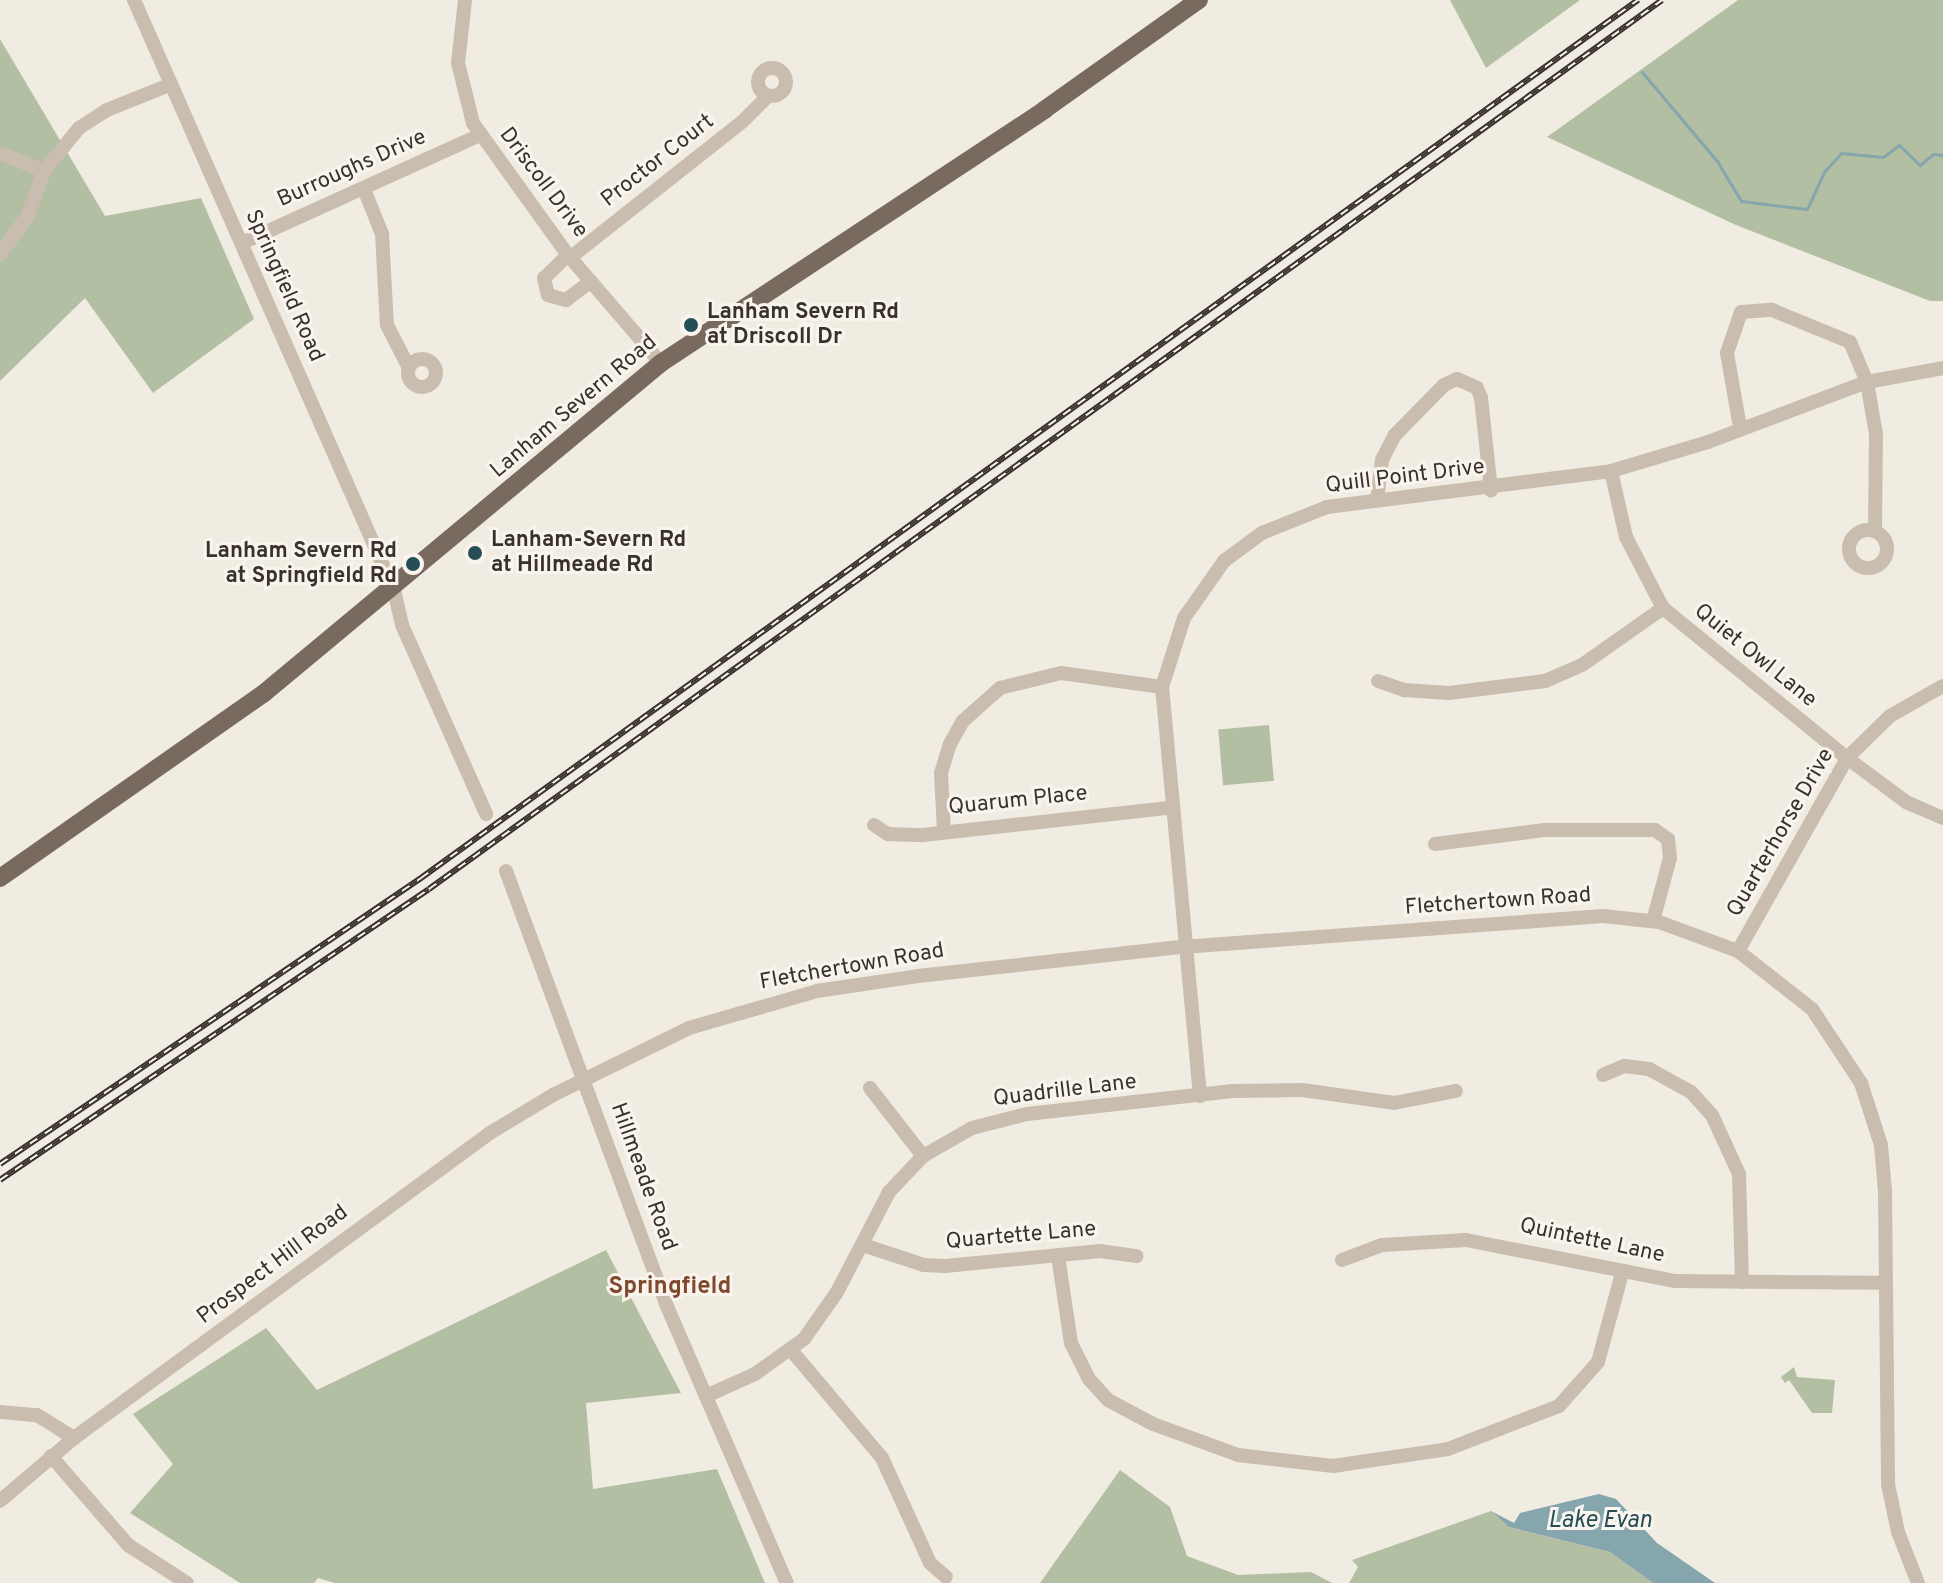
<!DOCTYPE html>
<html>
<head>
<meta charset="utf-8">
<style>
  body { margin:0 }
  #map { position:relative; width:1943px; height:1583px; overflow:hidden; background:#f1ece2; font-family:Overpass,sans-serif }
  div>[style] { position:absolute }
  .green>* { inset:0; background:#b3bfa3; transform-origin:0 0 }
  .water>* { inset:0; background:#84a6ac }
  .stream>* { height:3px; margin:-1.5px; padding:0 1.5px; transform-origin:1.5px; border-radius:1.5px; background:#84a6ac }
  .minor>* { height:14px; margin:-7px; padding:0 7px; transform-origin:7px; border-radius:7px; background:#c9bdaf }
  .minor>.ring { margin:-7px; padding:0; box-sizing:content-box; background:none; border:14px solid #c9bdaf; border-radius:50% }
  .major>* { height:18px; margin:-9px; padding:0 9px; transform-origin:9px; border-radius:9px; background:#796a5f }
  .rail>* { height:6px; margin-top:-3px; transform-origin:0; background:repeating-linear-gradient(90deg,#f9f5ee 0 9px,#38312c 0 18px); box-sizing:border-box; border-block:2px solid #38312c }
  .dots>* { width:22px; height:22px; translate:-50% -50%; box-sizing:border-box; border:4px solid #f9f5ee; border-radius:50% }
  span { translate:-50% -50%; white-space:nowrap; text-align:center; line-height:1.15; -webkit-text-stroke:6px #f9f5ee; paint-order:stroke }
  .street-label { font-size:22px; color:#38312c }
  .poi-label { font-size:22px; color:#38312c; font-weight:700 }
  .left { translate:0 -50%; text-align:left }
  .right { translate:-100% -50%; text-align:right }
  .neighbourhood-label { font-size:24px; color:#7f492e; font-weight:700 }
  .water-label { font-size:24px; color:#264e56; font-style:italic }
</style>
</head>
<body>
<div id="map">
  <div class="green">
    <div style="clip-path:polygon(1450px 0,1580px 0,1486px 68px)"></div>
    <div style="clip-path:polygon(1738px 0,1943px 0,1943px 301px,1930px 301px,1736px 225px,1547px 137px)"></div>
    <div style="clip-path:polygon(0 39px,105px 216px,201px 198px,254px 319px,153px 393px,85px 298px,0 381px)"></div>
    <div style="left:1269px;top:725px;width:56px;height:51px;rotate:85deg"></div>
    <div style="clip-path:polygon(606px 1250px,681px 1393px,586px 1403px,593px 1489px,717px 1469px,765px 1583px,335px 1583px,318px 1578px,314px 1583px,240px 1583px,130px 1513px,173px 1464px,133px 1414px,266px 1328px,317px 1390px)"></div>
    <div style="clip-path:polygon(1794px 1367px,1797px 1377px,1835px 1380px,1832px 1413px,1812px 1413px,1789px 1380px,1785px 1383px,1781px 1377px)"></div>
    <div style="clip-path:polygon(1120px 1470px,1170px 1507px,1187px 1556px,1238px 1575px,1311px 1572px,1332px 1583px,1040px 1583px)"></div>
    <div style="clip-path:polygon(1491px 1511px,1509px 1527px,1610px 1552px,1653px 1583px,1349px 1583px,1358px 1567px,1352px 1560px)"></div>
  </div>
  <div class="water">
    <div style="clip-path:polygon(1599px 1494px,1616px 1499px,1657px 1543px,1715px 1583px,1653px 1583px,1610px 1552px,1509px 1527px,1491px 1511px,1514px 1523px,1520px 1513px)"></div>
  </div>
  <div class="stream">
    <div style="left:1642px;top:72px;width:116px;rotate:49.9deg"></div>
    <div style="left:1717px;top:161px;width:47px;rotate:59deg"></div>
    <div style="left:1741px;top:201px;width:66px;rotate:6.9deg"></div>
    <div style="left:1807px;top:209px;width:41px;rotate:-65.3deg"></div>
    <div style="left:1824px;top:172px;width:25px;rotate:-48deg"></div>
    <div style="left:1841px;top:153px;width:42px;rotate:5.4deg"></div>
    <div style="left:1883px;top:157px;width:20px;rotate:-37deg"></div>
    <div style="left:1899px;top:145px;width:29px;rotate:44deg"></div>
    <div style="left:1920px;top:165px;width:17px;rotate:-40deg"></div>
    <div style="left:1933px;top:154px;width:10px;rotate:6deg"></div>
  </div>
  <div class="minor">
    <div style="left:134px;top:0;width:645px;rotate:66.22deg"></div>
    <div style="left:394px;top:590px;width:36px;rotate:77deg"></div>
    <div style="left:402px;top:625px;width:207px;rotate:66deg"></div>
    <div style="left:465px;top:0;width:63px;rotate:96.3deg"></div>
    <div style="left:458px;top:63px;width:62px;rotate:76deg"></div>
    <div style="left:473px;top:123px;width:163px;rotate:54.3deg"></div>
    <div style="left:568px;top:255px;width:143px;rotate:49.3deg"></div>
    <div class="ring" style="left:758px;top:68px;width:14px;height:14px"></div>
    <div style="left:0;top:153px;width:48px;rotate:22.2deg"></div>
    <div style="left:364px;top:189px;width:48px;rotate:68.2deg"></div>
    <div style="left:382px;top:234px;width:91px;rotate:86.9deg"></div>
    <div style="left:387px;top:325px;width:48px;rotate:62.9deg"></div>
    <div style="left:242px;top:243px;width:261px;rotate:-24.4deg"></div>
    <div style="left:0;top:255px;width:49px;rotate:-55deg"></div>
    <div style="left:28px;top:215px;width:47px;rotate:-70deg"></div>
    <div style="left:44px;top:171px;width:55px;rotate:-50.9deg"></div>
    <div style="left:79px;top:128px;width:33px;rotate:-33deg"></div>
    <div style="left:107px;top:110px;width:67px;rotate:-22deg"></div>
    <div style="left:568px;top:255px;width:33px;rotate:136deg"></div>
    <div style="left:544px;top:278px;width:17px;rotate:77deg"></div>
    <div style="left:548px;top:295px;width:19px;rotate:16deg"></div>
    <div style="left:566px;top:300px;width:31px;rotate:-37deg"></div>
    <div style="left:571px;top:257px;width:219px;rotate:-38.3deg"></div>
    <div style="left:743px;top:121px;width:35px;rotate:-45deg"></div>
    <div class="ring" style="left:408px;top:359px;width:14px;height:14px"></div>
    <div style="left:1740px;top:427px;width:75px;rotate:-100deg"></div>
    <div style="left:1727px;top:353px;width:43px;rotate:-71.1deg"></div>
    <div style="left:1741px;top:312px;width:31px;rotate:-4deg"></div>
    <div style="left:1772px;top:310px;width:84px;rotate:22.3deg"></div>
    <div style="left:1850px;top:342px;width:43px;rotate:67deg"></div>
    <div style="left:1867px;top:382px;width:53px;rotate:80.2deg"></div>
    <div style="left:1876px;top:434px;width:97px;rotate:90.6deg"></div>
    <div style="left:1611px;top:471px;width:68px;rotate:77.2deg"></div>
    <div style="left:1626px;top:537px;width:80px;rotate:62.5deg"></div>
    <div style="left:1663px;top:608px;width:237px;rotate:39.2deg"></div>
    <div style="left:1847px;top:758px;width:74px;rotate:36.7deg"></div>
    <div style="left:1906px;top:802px;width:40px;rotate:23.4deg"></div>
    <div style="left:1377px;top:500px;width:40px;rotate:-82.9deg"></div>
    <div style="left:1382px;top:460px;width:28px;rotate:-63deg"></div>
    <div style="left:1395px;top:435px;width:70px;rotate:-45.6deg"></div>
    <div style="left:1444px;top:385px;width:14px;rotate:-25deg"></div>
    <div style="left:1457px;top:379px;width:22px;rotate:24deg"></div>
    <div style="left:1477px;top:388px;width:11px;rotate:68deg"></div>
    <div style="left:1481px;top:398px;width:93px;rotate:83.8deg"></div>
    <div class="ring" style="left:1849px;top:530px;width:24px;height:24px"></div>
    <div style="left:1378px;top:681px;width:28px;rotate:19deg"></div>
    <div style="left:1404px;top:690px;width:45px;rotate:3.8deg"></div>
    <div style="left:1449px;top:693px;width:97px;rotate:-7.1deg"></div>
    <div style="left:1545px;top:681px;width:40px;rotate:-23.4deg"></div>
    <div style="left:1582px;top:665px;width:99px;rotate:-35.1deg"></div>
    <div style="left:874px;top:825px;width:17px;rotate:33deg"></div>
    <div style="left:888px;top:834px;width:35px;rotate:2deg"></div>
    <div style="left:923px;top:835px;width:247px;rotate:-6.3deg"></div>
    <div style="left:944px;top:831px;width:58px;rotate:-93deg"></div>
    <div style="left:941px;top:773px;width:30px;rotate:-73deg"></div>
    <div style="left:950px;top:744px;width:26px;rotate:-61deg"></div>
    <div style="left:963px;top:721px;width:50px;rotate:-41.7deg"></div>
    <div style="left:1000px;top:688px;width:63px;rotate:-13.8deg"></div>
    <div style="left:1061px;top:673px;width:102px;rotate:7.9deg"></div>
    <div style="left:1435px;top:844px;width:111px;rotate:-7.3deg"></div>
    <div style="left:1545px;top:830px;width:110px"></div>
    <div style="left:1655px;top:830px;width:16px;rotate:35deg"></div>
    <div style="left:1668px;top:839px;width:19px;rotate:84deg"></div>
    <div style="left:1670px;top:858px;width:65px;rotate:105.1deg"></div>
    <div style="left:506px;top:871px;width:462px;rotate:69.7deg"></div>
    <div style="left:666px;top:1304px;width:304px;rotate:66.6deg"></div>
    <div style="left:1738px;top:951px;width:222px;rotate:-60.5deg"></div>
    <div style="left:1847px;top:758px;width:60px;rotate:-44.3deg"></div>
    <div style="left:1890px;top:716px;width:61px;rotate:-29.5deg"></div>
    <div style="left:1603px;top:1075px;width:23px;rotate:-23deg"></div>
    <div style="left:1624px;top:1066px;width:25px;rotate:7deg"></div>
    <div style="left:1649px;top:1069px;width:48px;rotate:28.7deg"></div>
    <div style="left:1691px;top:1092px;width:31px;rotate:48deg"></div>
    <div style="left:1712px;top:1115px;width:65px;rotate:65.4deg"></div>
    <div style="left:1739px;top:1174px;width:108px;rotate:88.4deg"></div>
    <div style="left:870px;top:1088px;width:86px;rotate:52.1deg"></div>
    <div style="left:1200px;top:1096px;width:411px;rotate:-95.3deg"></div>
    <div style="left:1162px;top:687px;width:72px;rotate:-72.3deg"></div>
    <div style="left:1184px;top:618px;width:70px;rotate:-54.9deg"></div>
    <div style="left:1224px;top:561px;width:47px;rotate:-36.4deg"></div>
    <div style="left:1262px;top:533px;width:70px;rotate:-21.8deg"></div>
    <div style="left:1327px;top:507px;width:286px;rotate:-7.2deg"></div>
    <div style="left:1611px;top:471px;width:101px;rotate:-16.6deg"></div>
    <div style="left:1708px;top:442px;width:170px;rotate:-20.7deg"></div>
    <div style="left:1867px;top:382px;width:77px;rotate:-10.4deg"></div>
    <div style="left:863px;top:1245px;width:64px;rotate:18.2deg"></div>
    <div style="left:924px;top:1265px;width:21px;rotate:3deg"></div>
    <div style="left:945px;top:1266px;width:156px;rotate:-5.5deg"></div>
    <div style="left:1100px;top:1251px;width:37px;rotate:8deg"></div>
    <div style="left:1058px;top:1256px;width:88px;rotate:81.5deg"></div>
    <div style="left:1071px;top:1343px;width:40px;rotate:63.4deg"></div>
    <div style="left:1089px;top:1379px;width:28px;rotate:48deg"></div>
    <div style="left:1108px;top:1400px;width:51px;rotate:28.1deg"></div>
    <div style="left:1153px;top:1424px;width:90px;rotate:20deg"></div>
    <div style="left:1238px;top:1455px;width:96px;rotate:6.6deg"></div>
    <div style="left:1333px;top:1466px;width:116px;rotate:-8.4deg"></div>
    <div style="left:1448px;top:1449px;width:119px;rotate:-21.2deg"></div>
    <div style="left:1559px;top:1406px;width:59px;rotate:-48.4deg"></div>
    <div style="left:1598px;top:1362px;width:92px;rotate:-74.9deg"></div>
    <div style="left:1342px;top:1260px;width:43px;rotate:-20.6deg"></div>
    <div style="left:1382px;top:1245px;width:84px;rotate:-3.4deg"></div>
    <div style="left:1466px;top:1240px;width:213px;rotate:11.1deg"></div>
    <div style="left:1675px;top:1281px;width:209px;rotate:0.5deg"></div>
    <div style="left:791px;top:1350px;width:141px;rotate:49.9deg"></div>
    <div style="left:882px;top:1458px;width:115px;rotate:65.4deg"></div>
    <div style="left:930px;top:1563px;width:21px;rotate:41deg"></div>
    <div style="left:706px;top:1396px;width:54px;rotate:-24.2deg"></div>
    <div style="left:755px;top:1374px;width:60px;rotate:-35.5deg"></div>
    <div style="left:804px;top:1339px;width:57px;rotate:-54.9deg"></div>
    <div style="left:837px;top:1292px;width:113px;rotate:-62.5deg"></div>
    <div style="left:889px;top:1192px;width:50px;rotate:-46.6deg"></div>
    <div style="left:923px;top:1156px;width:56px;rotate:-29.7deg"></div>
    <div style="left:972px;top:1128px;width:57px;rotate:-14.3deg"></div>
    <div style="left:1027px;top:1114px;width:207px;rotate:-6.4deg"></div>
    <div style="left:1233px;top:1091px;width:69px;rotate:-0.8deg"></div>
    <div style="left:1302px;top:1090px;width:93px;rotate:8deg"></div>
    <div style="left:1394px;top:1103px;width:63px;rotate:-11deg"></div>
    <div style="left:0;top:1412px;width:37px;rotate:5deg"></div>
    <div style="left:37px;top:1415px;width:44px;rotate:31.9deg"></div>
    <div style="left:51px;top:1456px;width:118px;rotate:49.1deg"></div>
    <div style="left:128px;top:1545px;width:70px;rotate:32.8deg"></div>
    <div style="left:0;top:1501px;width:97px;rotate:-40.4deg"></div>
    <div style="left:74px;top:1438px;width:516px;rotate:-36.25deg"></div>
    <div style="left:490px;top:1133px;width:74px;rotate:-31.1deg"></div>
    <div style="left:553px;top:1095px;width:152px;rotate:-26.2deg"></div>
    <div style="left:689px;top:1028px;width:133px;rotate:-16.1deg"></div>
    <div style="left:817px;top:991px;width:102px;rotate:-8.4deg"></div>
    <div style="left:918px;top:976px;width:266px;rotate:-6.3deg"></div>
    <div style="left:1182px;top:947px;width:422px;rotate:-4.2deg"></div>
    <div style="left:1603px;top:916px;width:56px;rotate:6.1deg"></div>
    <div style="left:1659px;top:922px;width:84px;rotate:20.2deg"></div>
    <div style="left:1738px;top:951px;width:94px;rotate:38.1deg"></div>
    <div style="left:1812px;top:1009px;width:89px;rotate:56.5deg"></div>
    <div style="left:1861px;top:1083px;width:65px;rotate:72.1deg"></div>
    <div style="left:1881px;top:1145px;width:47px;rotate:85.1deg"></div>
    <div style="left:1885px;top:1192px;width:292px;rotate:89.4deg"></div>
    <div style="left:1888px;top:1484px;width:49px;rotate:78.2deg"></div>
    <div style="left:1898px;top:1532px;width:55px;rotate:68.6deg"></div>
  </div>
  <div class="major">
    <div style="left:0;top:878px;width:321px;rotate:-35deg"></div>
    <div style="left:263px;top:694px;width:518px;rotate:-39.75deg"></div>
    <div style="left:661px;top:363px;width:459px;rotate:-33.4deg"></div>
    <div style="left:1044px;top:110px;width:190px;rotate:-35.4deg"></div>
  </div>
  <div class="rail">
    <div style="left:0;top:1164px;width:509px;rotate:-34.19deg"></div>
    <div style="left:421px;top:878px;width:1501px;rotate:-35.81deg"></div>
    <div style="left:0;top:1180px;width:518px;rotate:-34.15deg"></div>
    <div style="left:429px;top:889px;width:1520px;rotate:-35.79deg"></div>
  </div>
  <div class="dots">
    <div style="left:691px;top:325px;background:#264e56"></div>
    <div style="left:475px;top:553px;background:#264e56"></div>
    <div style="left:413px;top:564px;background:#264e56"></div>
  </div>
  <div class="street-label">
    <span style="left:658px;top:161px;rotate:-38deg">Proctor Court</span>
    <span style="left:352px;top:169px;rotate:-24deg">Burroughs Drive</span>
    <span style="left:543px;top:183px;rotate:53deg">Driscoll Drive</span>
    <span style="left:284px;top:286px;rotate:66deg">Springfield Road</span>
    <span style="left:574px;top:407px;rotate:-40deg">Lanham Severn Road</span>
    <span style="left:1405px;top:477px;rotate:-7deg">Quill Point Drive</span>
    <span style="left:1755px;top:656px;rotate:39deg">Quiet Owl Lane</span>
    <span style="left:1018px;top:801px;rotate:-6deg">Quarum Place</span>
    <span style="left:1781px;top:833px;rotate:-60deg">Quarterhorse Drive</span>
    <span style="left:1498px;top:902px;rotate:-4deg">Fletchertown Road</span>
    <span style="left:852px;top:967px;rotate:-10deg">Fletchertown Road</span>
    <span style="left:1065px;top:1091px;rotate:-7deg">Quadrille Lane</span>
    <span style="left:643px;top:1177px;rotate:70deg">Hillmeade Road</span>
    <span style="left:1021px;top:1236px;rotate:-5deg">Quartette Lane</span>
    <span style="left:1592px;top:1241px;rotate:12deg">Quintette Lane</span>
    <span style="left:273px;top:1265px;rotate:-37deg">Prospect Hill Road</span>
  </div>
  <div class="poi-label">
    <span class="left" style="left:707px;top:325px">Lanham Severn Rd<br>at Driscoll Dr</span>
    <span class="left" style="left:491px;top:553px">Lanham-Severn Rd<br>at Hillmeade Rd</span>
    <span class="right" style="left:397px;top:564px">Lanham Severn Rd<br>at Springfield Rd</span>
  </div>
  <div class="neighbourhood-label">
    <span style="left:670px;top:1288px">Springfield</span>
  </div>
  <div class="water-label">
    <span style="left:1600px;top:1522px">Lake Evan</span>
  </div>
</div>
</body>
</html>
